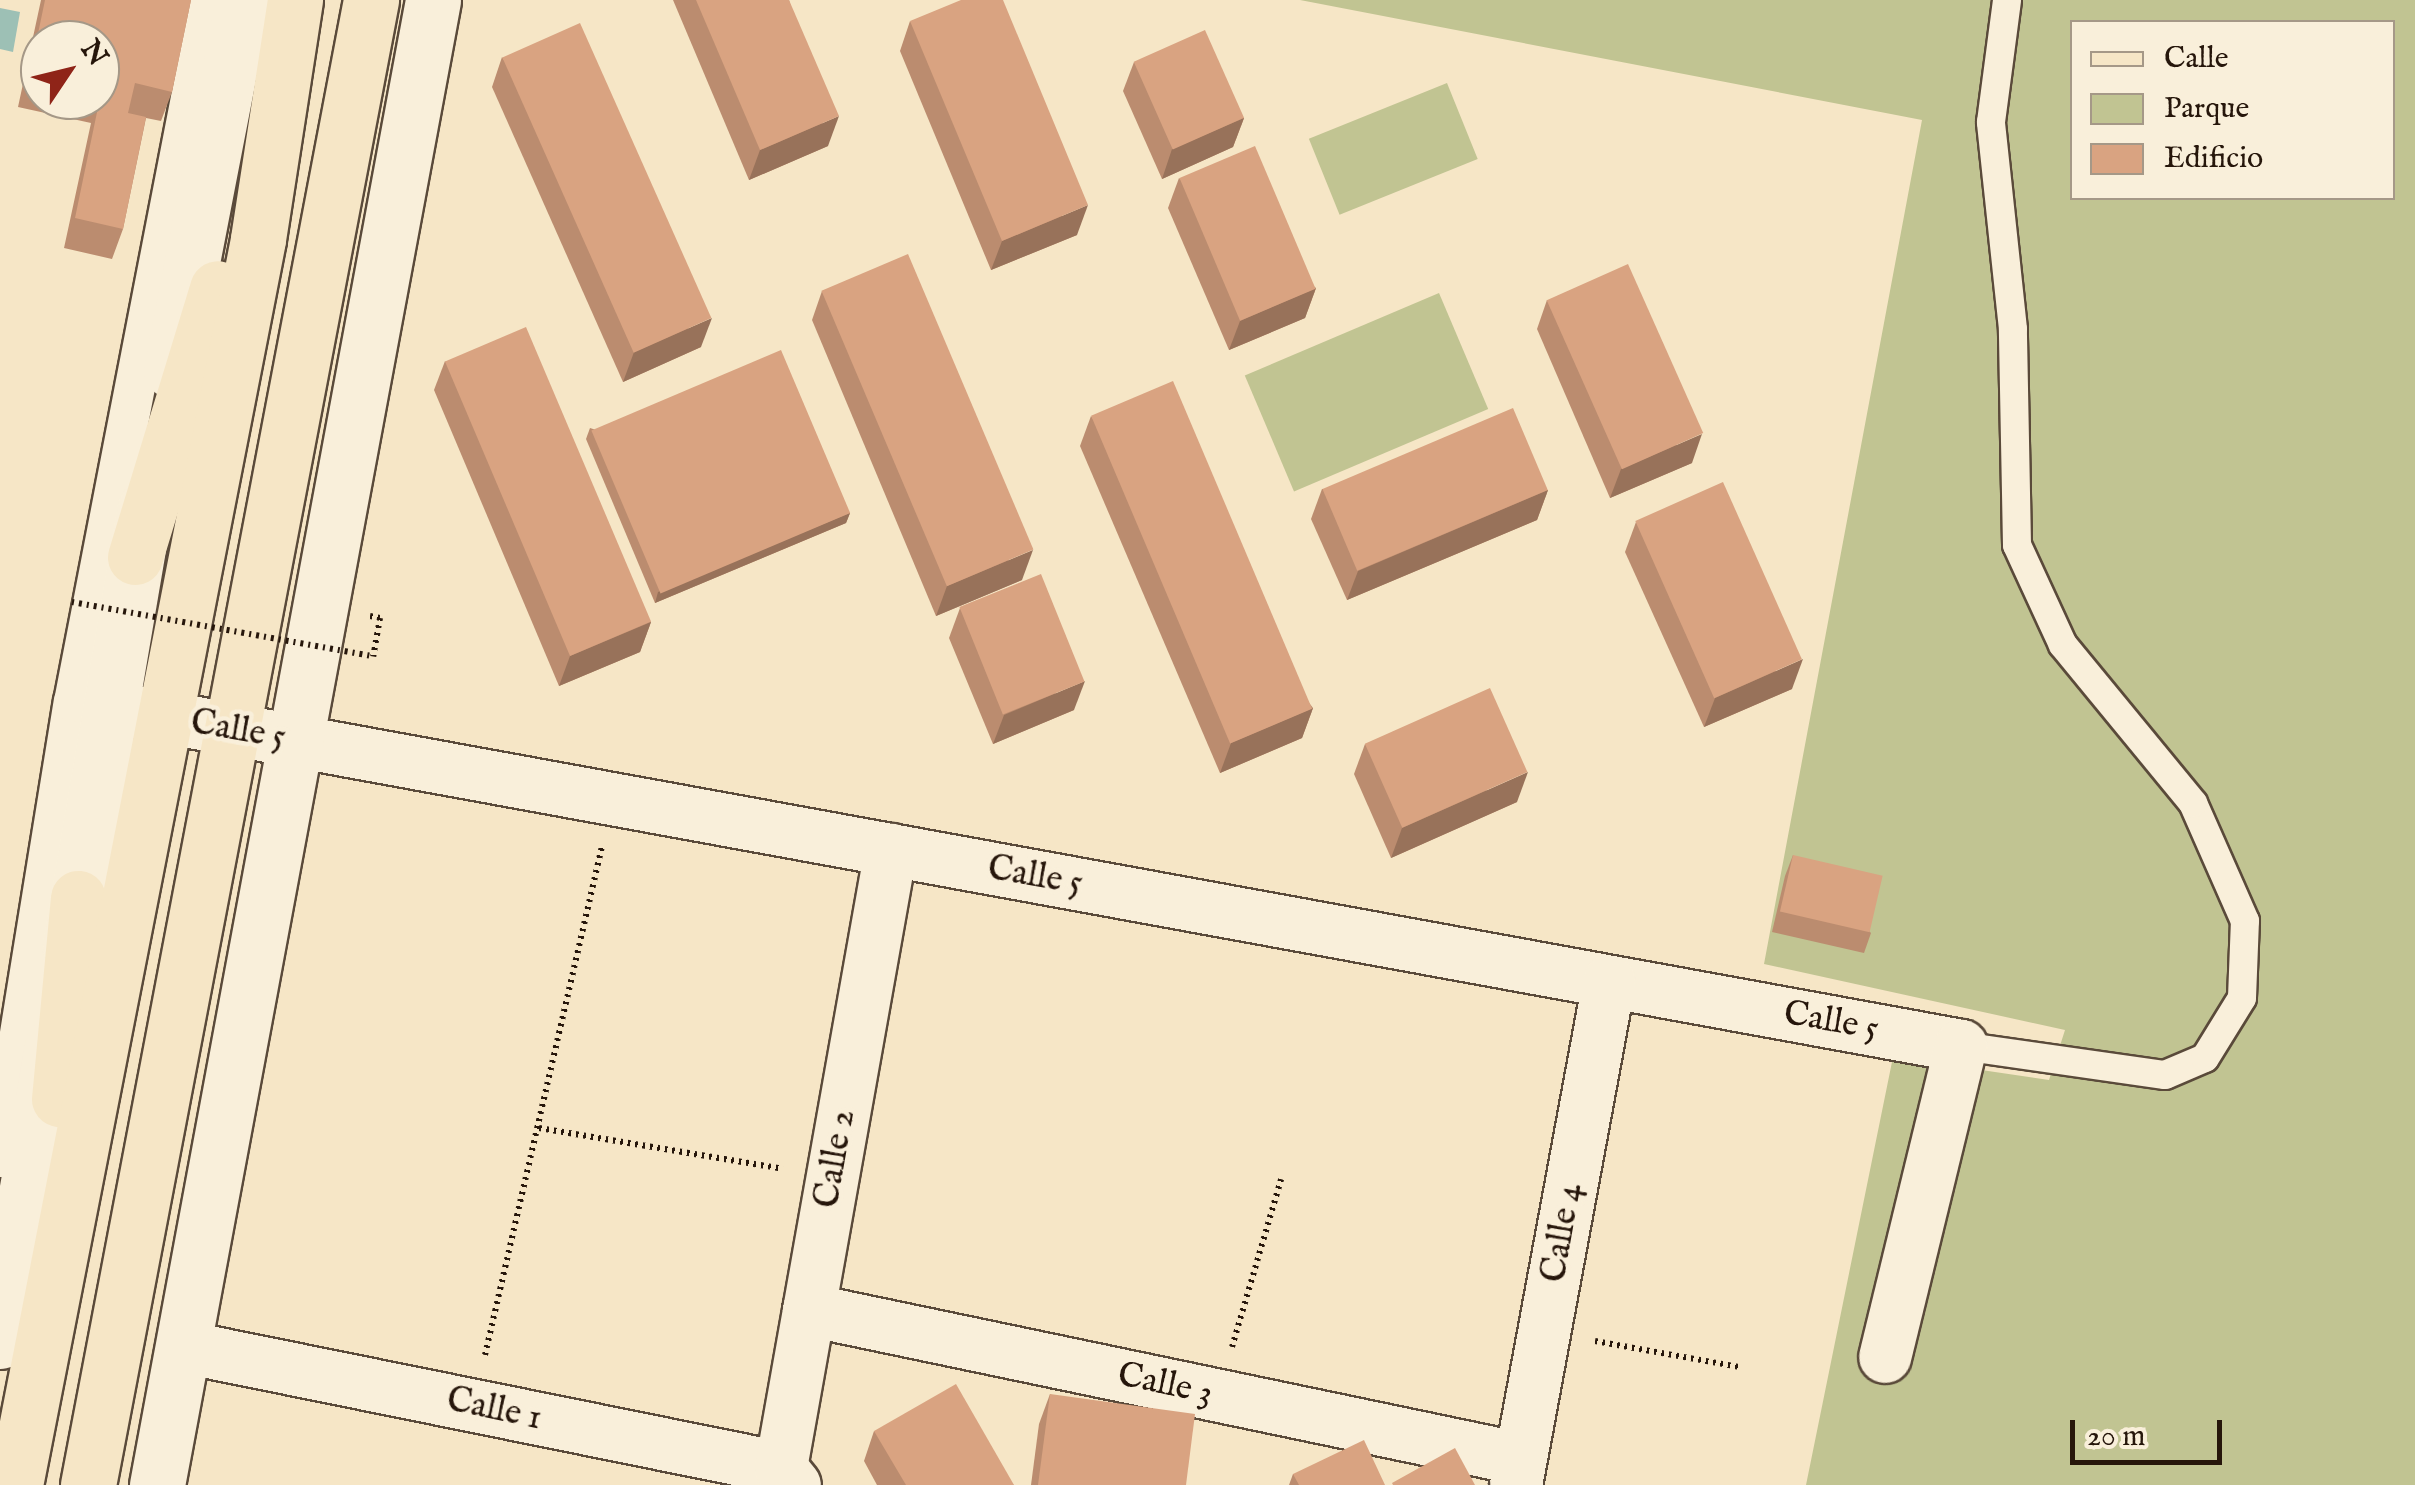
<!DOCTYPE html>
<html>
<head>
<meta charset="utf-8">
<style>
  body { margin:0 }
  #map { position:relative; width:2415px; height:1485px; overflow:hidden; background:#f6e6c6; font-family:"IM FELL English",serif }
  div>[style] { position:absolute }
  .green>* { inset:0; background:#c1c492; transform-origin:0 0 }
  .water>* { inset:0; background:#9dc0b5 }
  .path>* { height:6px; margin-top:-3px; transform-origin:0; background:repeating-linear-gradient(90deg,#26160b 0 2.5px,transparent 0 7.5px) }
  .roads { filter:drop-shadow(2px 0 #5a4a3a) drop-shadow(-2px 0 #5a4a3a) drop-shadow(0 2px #5a4a3a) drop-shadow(0 -2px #5a4a3a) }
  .service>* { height:28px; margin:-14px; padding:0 14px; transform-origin:14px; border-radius:14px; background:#f9efda }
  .pedestrian>* { height:40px; margin:-20px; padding:0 20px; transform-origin:20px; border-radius:20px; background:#f9efda }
  .minor>* { height:52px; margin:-26px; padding:0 26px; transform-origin:26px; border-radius:26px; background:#f9efda }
  .secondary>* { height:55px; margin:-27.5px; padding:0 27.5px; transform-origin:27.5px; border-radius:27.5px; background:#f9efda }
  .primary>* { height:55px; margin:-27.5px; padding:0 27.5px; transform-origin:27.5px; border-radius:27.5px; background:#f6e6c6 }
  .path-bridge>* { height:6px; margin-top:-3px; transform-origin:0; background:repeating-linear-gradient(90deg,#26160b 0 2.5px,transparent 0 7.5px) }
  .wall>* { inset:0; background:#bb8c6f }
  .shaded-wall>* { inset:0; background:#98725a }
  .building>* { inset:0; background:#d9a381; transform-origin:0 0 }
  span { translate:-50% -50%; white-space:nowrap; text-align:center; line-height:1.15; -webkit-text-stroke:9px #f9efda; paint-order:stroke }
  .street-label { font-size:35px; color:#26160b }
  .legend { position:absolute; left:2070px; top:20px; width:325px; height:180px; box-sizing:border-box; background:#f9efda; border:2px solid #a59887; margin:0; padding:12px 18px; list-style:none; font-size:30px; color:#26160b }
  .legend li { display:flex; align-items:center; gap:20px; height:50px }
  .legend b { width:50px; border:2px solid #a59887 }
  .north { position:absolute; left:20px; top:20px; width:100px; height:100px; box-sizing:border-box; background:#f9efda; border:2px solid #a59887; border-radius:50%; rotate:55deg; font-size:28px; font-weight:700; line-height:40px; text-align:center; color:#26160b }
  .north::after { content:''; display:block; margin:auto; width:35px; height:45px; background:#8f2418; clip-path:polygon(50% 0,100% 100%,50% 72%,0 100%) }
  .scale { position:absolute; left:2070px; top:1420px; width:152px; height:45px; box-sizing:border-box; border:5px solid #26160b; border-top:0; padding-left:12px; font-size:30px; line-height:35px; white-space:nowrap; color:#26160b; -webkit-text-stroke:8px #f9efda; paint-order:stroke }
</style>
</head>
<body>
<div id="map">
  <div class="green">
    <div style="clip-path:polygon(evenodd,1300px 0,2415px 0,2415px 1485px,1806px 1485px,1893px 1057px,2049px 1080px,2065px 1030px,1764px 964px,1922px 120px,1300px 0,2072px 22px,2392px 22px,2392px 198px,2072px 198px,2072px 22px)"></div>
    <div style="left:1447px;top:83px;width:82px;height:149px;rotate:68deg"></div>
    <div style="left:1439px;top:293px;width:126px;height:211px;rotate:67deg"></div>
  </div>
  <div class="water">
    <div style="clip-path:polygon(0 8px,20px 12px,13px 52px,0 49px)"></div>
  </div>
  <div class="path">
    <div style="left:370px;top:616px;width:10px;rotate:11deg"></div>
    <div style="left:380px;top:618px;width:39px;rotate:100deg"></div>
    <div style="left:539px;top:1128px;width:247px;rotate:9.5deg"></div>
    <div style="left:1595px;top:1341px;width:146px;rotate:10.2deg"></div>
    <div style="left:1232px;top:1347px;width:175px;rotate:-73.7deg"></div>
    <div style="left:485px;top:1355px;width:522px;rotate:-77.05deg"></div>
  </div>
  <div class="roads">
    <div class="service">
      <div style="left:1961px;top:1046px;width:206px;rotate:8.1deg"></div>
      <div style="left:2165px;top:1075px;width:43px;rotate:-23deg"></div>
      <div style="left:2205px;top:1058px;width:70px;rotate:-58.3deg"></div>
      <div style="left:2242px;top:998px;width:77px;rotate:-87.8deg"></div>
      <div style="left:2245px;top:921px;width:129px;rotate:-113.8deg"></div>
      <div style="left:2193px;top:803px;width:205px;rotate:-129.4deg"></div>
      <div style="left:2063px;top:645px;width:110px;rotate:-114.7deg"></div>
      <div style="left:2017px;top:545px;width:216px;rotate:-91.1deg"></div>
      <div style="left:2013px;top:329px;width:208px;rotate:-96.1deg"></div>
      <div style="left:1991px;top:122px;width:123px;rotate:-82.5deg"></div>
    </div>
    <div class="pedestrian">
      <div style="left:0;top:1157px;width:461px;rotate:-80.8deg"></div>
      <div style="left:74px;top:702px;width:715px;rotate:-79.04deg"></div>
    </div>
    <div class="minor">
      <div style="left:120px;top:709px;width:1872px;rotate:10.37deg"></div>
      <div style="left:1961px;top:1046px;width:320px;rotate:103.7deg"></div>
      <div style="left:809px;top:1310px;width:727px;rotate:11.82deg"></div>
      <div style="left:184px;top:1347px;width:609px;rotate:11.46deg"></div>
      <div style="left:781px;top:1468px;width:22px;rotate:51deg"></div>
      <div style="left:781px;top:1468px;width:628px;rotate:-79.91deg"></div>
      <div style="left:1516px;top:1485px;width:512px;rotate:-79.52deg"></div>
    </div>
    <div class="secondary">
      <div style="left:171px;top:370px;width:377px;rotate:-79deg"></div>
      <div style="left:70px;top:946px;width:443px;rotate:-80.3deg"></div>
      <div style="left:0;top:1341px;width:300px;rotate:-80deg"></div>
      <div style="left:157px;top:1485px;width:1510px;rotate:-79.47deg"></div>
    </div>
    <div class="primary">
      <div style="left:135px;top:557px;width:281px;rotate:-73deg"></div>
      <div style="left:59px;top:1099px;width:202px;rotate:-84.6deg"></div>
      <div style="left:15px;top:1485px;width:1269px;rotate:-78.96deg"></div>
      <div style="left:258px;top:239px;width:242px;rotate:-81.2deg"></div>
      <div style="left:88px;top:1485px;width:1512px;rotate:-79.21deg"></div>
    </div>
  </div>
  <div class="path-bridge">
    <div style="left:72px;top:602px;width:306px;rotate:10.2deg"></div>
  </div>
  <div class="wall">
    <div style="clip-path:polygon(evenodd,41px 0,191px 0,172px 92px,161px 121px,146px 118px,123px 229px,112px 259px,64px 248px,91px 123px,18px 107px,41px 0,40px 40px,100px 40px,100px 100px,40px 100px,40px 40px)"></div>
    <div style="clip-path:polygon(673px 0,789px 0,828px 146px,749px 180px)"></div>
    <div style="clip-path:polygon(910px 21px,1077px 235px,991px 270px,900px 51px)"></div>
    <div style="clip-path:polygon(502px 57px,701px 347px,623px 382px,492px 87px)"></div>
    <div style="clip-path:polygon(1134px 62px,1244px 118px,1233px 147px,1162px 179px,1123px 91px)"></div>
    <div style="clip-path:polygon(1179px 178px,1316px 288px,1305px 318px,1229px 350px,1168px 208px)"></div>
    <div style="clip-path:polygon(822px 291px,1022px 580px,936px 616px,812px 320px)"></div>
    <div style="clip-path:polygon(1547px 300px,1692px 463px,1610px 498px,1537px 329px)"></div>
    <div style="clip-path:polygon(445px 361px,651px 622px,640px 652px,559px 686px,434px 390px)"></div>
    <div style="clip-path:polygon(1091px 416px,1313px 708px,1302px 738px,1220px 773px,1080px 446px)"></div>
    <div style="clip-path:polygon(590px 428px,850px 513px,846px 523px,655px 603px,586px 439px)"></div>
    <div style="clip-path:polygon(1322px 489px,1548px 490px,1537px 520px,1347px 600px,1311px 519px)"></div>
    <div style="clip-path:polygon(1636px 522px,1792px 689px,1704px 727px,1625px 552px)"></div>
    <div style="clip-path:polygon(960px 608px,1074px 710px,993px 744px,949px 638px)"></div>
    <div style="clip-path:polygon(1365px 744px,1517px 802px,1391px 858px,1354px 774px)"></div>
    <div style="clip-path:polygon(1793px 855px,1871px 933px,1864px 953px,1772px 932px,1785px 876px)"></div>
    <div style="clip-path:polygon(1050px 1394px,1186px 1485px,1031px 1485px,1039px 1424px)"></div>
    <div style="clip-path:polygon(874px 1431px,1014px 1485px,877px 1485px,864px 1461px)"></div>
    <div style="clip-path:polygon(1293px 1474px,1385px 1485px,1289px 1485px)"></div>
  </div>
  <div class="shaded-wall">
    <div style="clip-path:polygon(839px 116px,828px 146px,749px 180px,760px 150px)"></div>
    <div style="clip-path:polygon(1244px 118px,1233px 147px,1162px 179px,1172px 149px)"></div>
    <div style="clip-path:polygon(1088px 205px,1077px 235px,991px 270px,1002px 241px)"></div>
    <div style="clip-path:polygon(1316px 288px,1305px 318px,1229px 350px,1240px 321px)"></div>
    <div style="clip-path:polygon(712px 318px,701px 347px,623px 382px,634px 352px)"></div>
    <div style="clip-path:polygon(1702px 434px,1692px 463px,1610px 498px,1621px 469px)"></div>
    <div style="clip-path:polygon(1548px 490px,1537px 520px,1347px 600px,1358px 571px)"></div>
    <div style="clip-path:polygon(850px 513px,846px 523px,655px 603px,658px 592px)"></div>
    <div style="clip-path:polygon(1033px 550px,1022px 580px,936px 616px,947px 586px)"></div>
    <div style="clip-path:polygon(651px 622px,640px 652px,559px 686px,570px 656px)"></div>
    <div style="clip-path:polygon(1803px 659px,1792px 689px,1704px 727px,1715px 698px)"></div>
    <div style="clip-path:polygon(1085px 681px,1074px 710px,993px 744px,1004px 715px)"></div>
    <div style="clip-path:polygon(1313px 708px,1302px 738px,1220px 773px,1231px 743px)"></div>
    <div style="clip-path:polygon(1528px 772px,1517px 802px,1391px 858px,1402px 828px)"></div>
  </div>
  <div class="building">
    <div style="clip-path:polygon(45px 0,191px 0,172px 92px,135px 83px,128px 113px,146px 117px,123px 229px,75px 218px,101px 93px,100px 93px,100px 40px,40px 40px,40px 80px,29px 77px)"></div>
    <div style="clip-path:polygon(696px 0,789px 0,839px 116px,760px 150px)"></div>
    <div style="clip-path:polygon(961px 0,1003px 0,1088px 205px,1002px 241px,910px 21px)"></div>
    <div style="left:580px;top:23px;width:323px;height:85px;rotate:66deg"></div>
    <div style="left:1205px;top:30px;width:96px;height:78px;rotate:66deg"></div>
    <div style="left:1255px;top:146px;width:155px;height:82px;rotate:67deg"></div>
    <div style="left:908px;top:254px;width:321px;height:94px;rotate:67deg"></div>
    <div style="left:1628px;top:264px;width:185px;height:89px;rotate:66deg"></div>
    <div style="left:526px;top:327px;width:320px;height:88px;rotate:67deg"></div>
    <div style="left:781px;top:350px;width:177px;height:206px;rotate:67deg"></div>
    <div style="left:1173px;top:381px;width:356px;height:89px;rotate:67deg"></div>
    <div style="left:1513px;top:408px;width:89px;height:207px;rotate:67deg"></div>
    <div style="left:1723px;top:482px;width:194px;height:96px;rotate:66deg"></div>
    <div style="left:1041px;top:574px;width:116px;height:88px;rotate:68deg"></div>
    <div style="left:1490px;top:688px;width:92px;height:137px;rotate:66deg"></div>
    <div style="left:1793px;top:855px;width:92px;height:58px;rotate:13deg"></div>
    <div style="clip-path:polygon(956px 1384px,1014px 1485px,906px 1485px,874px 1431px)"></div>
    <div style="clip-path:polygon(1050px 1394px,1195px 1414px,1186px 1485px,1038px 1485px)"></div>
    <div style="clip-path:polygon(1364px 1440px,1385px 1485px,1299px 1485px,1293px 1474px)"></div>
    <div style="clip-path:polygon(1455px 1448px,1475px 1485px,1393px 1485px,1392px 1483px)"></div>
  </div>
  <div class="street-label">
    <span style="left:238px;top:731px;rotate:10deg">Calle 5</span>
    <span style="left:1035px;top:877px;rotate:10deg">Calle 5</span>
    <span style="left:1831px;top:1022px;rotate:10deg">Calle 5</span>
    <span style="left:836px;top:1159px;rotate:-80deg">Calle 2</span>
    <span style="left:1563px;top:1233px;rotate:-80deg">Calle 4</span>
    <span style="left:1165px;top:1385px;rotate:12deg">Calle 3</span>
    <span style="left:494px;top:1410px;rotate:12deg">Calle 1</span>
  </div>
  <ul class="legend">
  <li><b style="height:12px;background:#f6e6c6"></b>Calle</li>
  <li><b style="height:28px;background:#c1c492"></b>Parque</li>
  <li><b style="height:28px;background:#d9a381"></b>Edificio</li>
  </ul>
  <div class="north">N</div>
  <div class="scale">20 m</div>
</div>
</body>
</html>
